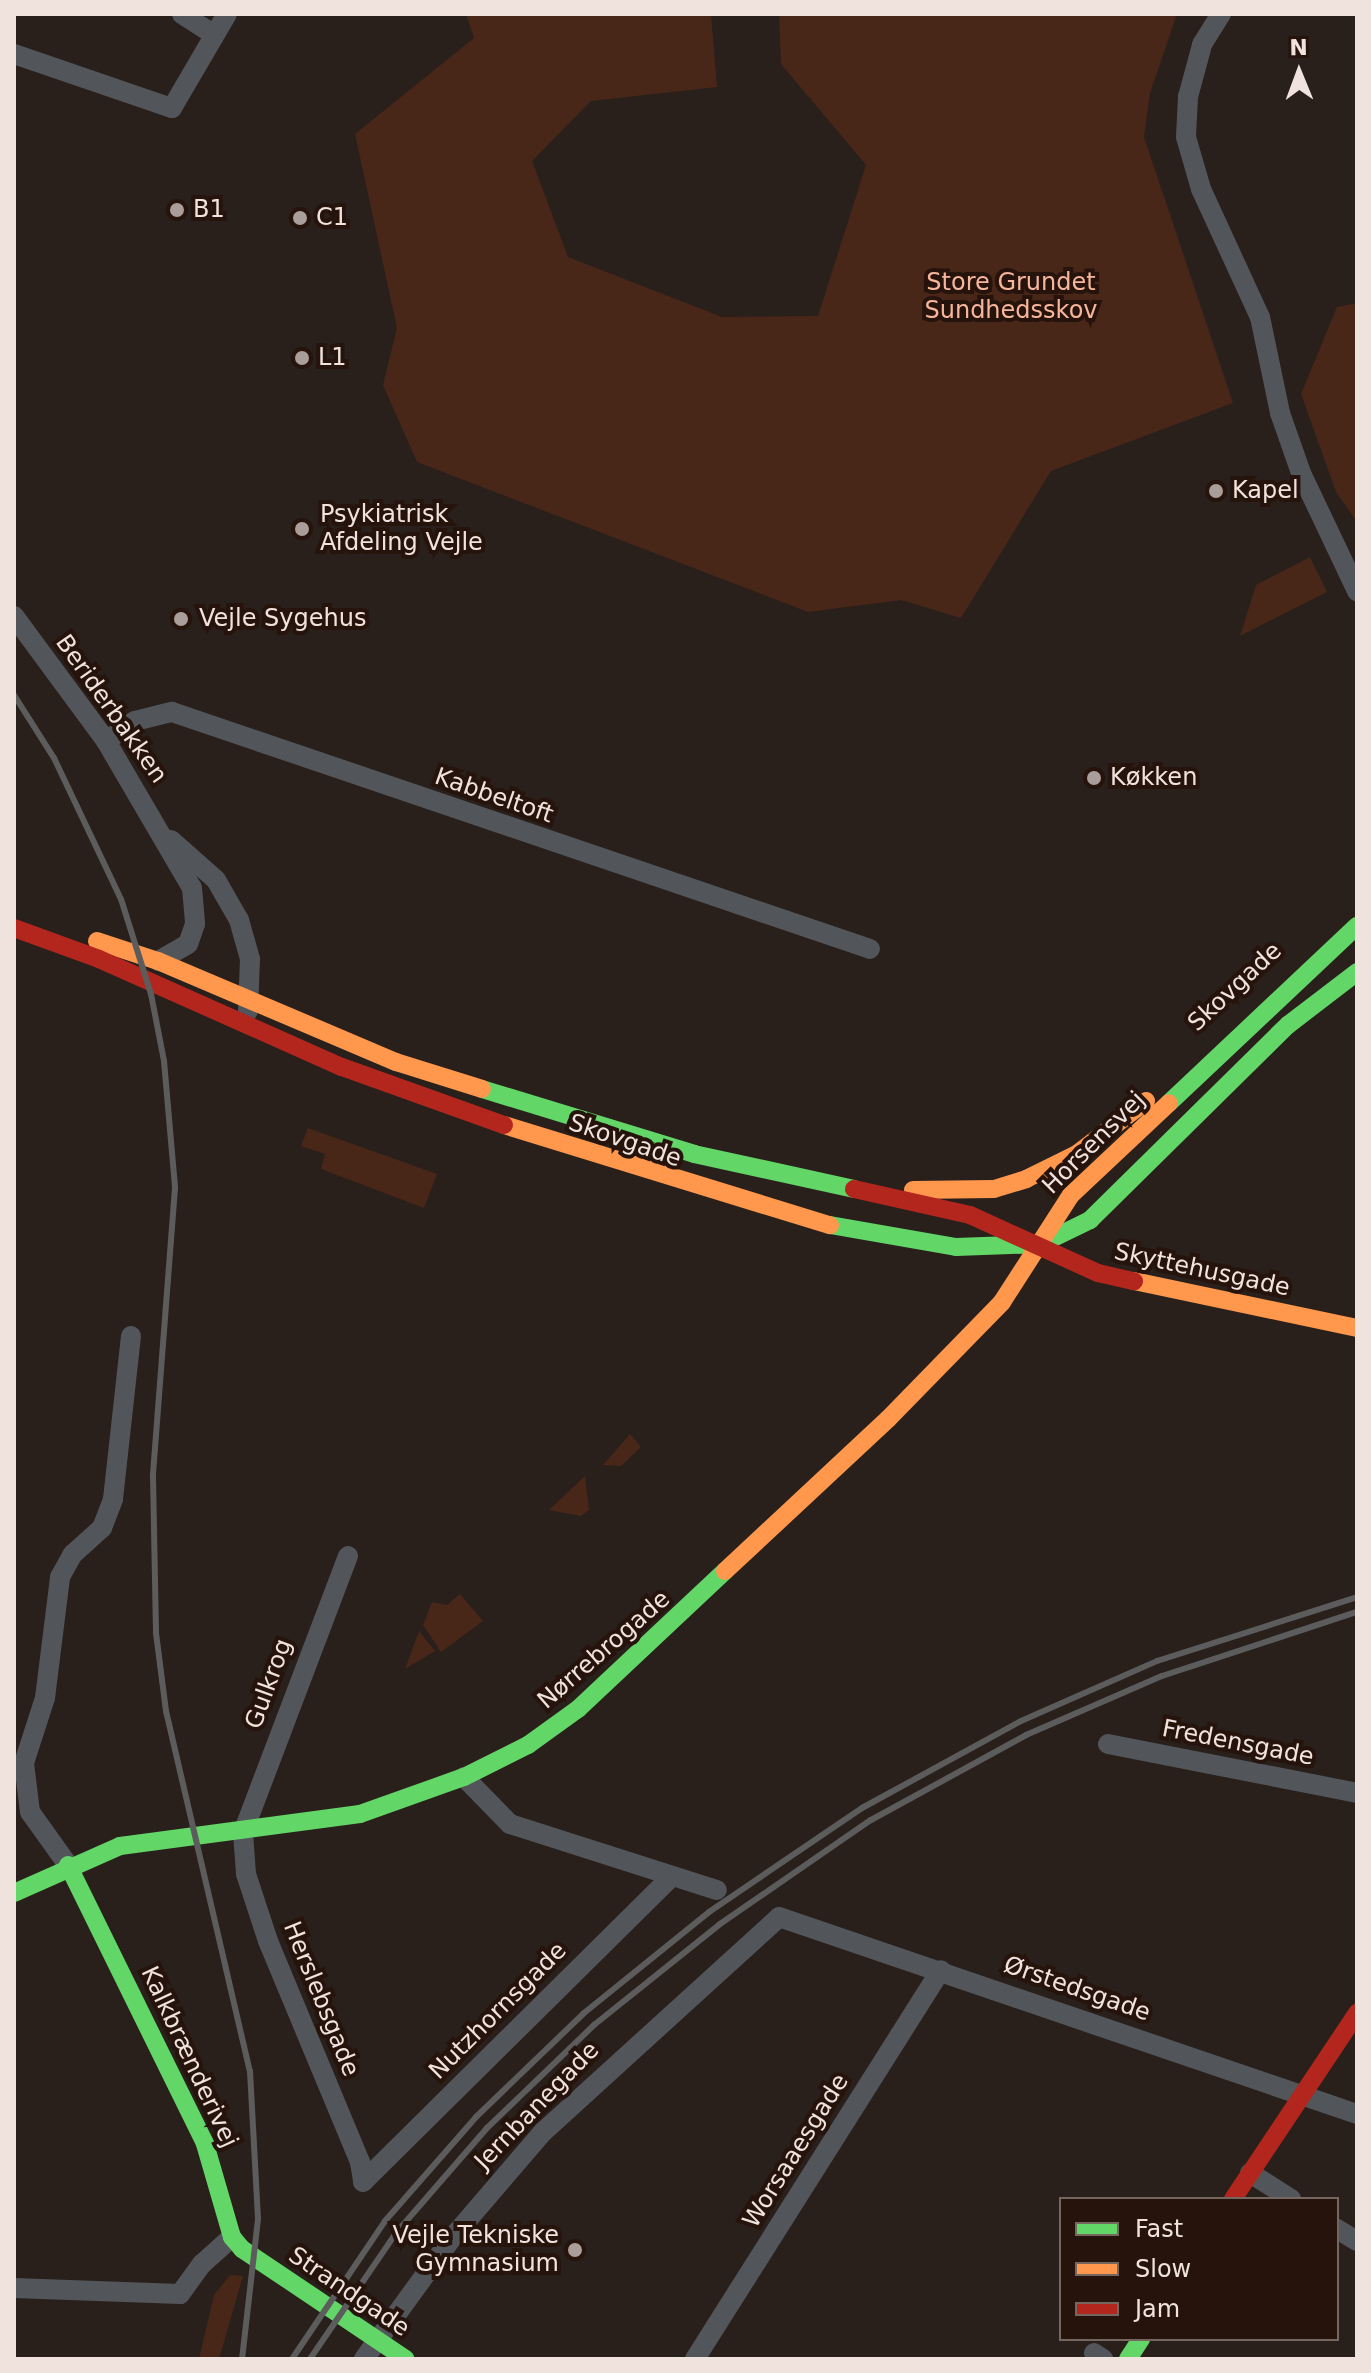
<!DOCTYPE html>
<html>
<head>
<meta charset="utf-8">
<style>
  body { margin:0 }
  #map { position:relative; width:1371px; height:2373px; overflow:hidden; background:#291f1b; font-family:"DejaVu Sans",sans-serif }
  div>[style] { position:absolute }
  .green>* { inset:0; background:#482718 }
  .street>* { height:20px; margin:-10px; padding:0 10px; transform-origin:10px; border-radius:10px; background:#52565a }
  .fast>* { height:18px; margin:-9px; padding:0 9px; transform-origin:9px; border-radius:9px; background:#63d668 }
  .slow>* { height:18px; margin:-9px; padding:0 9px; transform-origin:9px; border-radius:9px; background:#ff974d }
  .jam>* { height:18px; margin:-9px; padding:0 9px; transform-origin:9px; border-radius:9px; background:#b3261e }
  .rail>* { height:6px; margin:-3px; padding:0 3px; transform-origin:3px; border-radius:3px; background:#5c5c5d }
  .dots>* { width:22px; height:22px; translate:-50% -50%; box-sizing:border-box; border:4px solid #25130c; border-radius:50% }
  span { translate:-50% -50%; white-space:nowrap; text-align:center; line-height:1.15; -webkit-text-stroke:8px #25130c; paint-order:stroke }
  .poi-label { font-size:24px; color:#f0e3de }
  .left { translate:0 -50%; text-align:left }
  .right { translate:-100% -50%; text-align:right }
  .park-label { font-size:24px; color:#f7b69b }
  .street-label { font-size:24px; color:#f0e3de }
  .frame { position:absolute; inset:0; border:16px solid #f0e3de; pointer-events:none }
  .legend { position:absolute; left:1059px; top:2197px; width:280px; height:144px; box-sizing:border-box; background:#25130c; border:2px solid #766660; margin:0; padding:10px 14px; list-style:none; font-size:24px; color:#f0e3de }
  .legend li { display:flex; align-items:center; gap:16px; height:40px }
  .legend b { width:40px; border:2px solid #766660 }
  .north { position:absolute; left:1259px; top:32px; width:80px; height:80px; -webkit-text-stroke:6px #25130c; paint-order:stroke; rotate:359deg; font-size:22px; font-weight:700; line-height:32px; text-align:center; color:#f0e3de }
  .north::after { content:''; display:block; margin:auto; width:28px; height:36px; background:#f0e3de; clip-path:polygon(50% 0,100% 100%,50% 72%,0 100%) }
</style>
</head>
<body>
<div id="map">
  <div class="green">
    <div style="clip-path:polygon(466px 14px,711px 14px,717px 87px,591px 101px,532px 161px,568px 257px,722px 317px,818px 316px,866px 165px,781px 64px,779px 14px,1177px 14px,1150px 93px,1144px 137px,1233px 403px,1051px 471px,961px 618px,901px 600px,808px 612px,417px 462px,383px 385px,397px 328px,355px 134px,474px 38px)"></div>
    <div style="clip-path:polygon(1357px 303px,1357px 522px,1336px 492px,1301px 394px,1337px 307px)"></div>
    <div style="clip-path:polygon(1310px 557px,1327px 592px,1240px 636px,1256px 585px)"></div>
    <div style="clip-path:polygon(308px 1128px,437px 1174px,424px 1208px,321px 1169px,325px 1154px,301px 1146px)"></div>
    <div style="clip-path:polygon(630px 1434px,641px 1447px,621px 1466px,603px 1465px)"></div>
    <div style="clip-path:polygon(585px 1476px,589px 1510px,581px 1516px,549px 1510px)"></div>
    <div style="clip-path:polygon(460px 1594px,483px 1621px,441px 1652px,423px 1625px,432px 1602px,447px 1605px)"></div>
    <div style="clip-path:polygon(419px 1631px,435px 1651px,405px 1669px)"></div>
    <div style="clip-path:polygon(230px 2275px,243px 2276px,219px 2359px,199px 2359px,214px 2295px)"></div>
  </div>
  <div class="street">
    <div style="left:182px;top:14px;width:38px;rotate:33deg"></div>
    <div style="left:1221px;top:14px;width:36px;rotate:122deg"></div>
    <div style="left:1202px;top:45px;width:54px;rotate:105.1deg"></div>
    <div style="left:1188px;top:97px;width:40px;rotate:92.9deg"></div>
    <div style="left:1186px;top:137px;width:54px;rotate:73.9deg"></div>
    <div style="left:1201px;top:189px;width:141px;rotate:65.3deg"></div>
    <div style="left:1260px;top:317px;width:98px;rotate:78.2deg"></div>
    <div style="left:1280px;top:413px;width:64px;rotate:70.7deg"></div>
    <div style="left:1301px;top:473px;width:131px;rotate:64.6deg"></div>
    <div style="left:14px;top:54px;width:167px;rotate:18.9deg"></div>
    <div style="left:172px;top:108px;width:109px;rotate:-59.7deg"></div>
    <div style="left:14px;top:616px;width:155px;rotate:53.6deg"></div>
    <div style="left:106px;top:741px;width:170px;rotate:59.7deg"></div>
    <div style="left:192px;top:888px;width:36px;rotate:85deg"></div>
    <div style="left:195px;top:924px;width:21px;rotate:109deg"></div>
    <div style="left:188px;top:944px;width:34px;rotate:150deg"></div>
    <div style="left:106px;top:741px;width:35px;rotate:-35deg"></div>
    <div style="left:135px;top:721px;width:38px;rotate:-14deg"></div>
    <div style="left:172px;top:712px;width:737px;rotate:18.75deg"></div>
    <div style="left:171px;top:840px;width:60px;rotate:41.6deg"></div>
    <div style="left:216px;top:880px;width:46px;rotate:60.1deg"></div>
    <div style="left:239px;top:920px;width:41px;rotate:74.2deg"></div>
    <div style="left:250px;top:959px;width:52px;rotate:92.2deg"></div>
    <div style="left:348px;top:1556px;width:296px;rotate:110.8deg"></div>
    <div style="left:243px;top:1833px;width:41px;rotate:85.8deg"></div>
    <div style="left:246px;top:1874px;width:71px;rotate:71.8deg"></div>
    <div style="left:268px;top:1941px;width:239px;rotate:67.4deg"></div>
    <div style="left:360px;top:2162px;width:20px;rotate:81deg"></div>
    <div style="left:1108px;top:1744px;width:254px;rotate:11.1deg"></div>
    <div style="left:464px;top:1777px;width:66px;rotate:45.6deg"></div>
    <div style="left:510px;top:1824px;width:217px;rotate:17.7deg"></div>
    <div style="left:68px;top:1865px;width:65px;rotate:-125.6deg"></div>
    <div style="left:30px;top:1812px;width:49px;rotate:-97deg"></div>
    <div style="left:24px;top:1763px;width:68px;rotate:-72.1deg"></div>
    <div style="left:45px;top:1698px;width:122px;rotate:-82.9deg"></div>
    <div style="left:60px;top:1577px;width:26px;rotate:-61deg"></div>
    <div style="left:73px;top:1554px;width:39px;rotate:-42deg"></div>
    <div style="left:102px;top:1528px;width:31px;rotate:-69deg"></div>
    <div style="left:113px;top:1499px;width:164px;rotate:-83.7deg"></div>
    <div style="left:1250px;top:2173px;width:49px;rotate:32.4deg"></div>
    <div style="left:363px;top:2182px;width:433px;rotate:-44.7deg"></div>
    <div style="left:1337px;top:2229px;width:23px;rotate:31deg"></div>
    <div style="left:14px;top:2288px;width:166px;rotate:2.1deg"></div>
    <div style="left:180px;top:2294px;width:37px;rotate:-54deg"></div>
    <div style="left:202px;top:2264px;width:40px;rotate:-42deg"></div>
    <div style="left:1094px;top:2353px;width:11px;rotate:34deg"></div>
    <div style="left:364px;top:2359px;width:150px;rotate:-54deg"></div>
    <div style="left:452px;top:2238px;width:140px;rotate:-49.4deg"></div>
    <div style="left:543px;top:2132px;width:319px;rotate:-42.3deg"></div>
    <div style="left:779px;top:1917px;width:611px;rotate:18.82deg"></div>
    <div style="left:695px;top:2359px;width:460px;rotate:-57.7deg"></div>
  </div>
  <div class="fast">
    <div style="left:482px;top:1089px;width:222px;rotate:17deg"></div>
    <div style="left:694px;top:1154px;width:164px;rotate:12.3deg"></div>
    <div style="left:1169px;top:1103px;width:258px;rotate:-43.3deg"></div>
    <div style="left:830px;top:1225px;width:128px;rotate:9.9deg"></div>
    <div style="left:956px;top:1247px;width:85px;rotate:-2deg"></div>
    <div style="left:1041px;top:1244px;width:55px;rotate:-26.1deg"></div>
    <div style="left:1090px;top:1220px;width:278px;rotate:-44.6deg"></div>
    <div style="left:1288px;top:1025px;width:87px;rotate:-37.5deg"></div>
    <div style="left:68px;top:1865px;width:311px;rotate:63.8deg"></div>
    <div style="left:205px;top:2144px;width:97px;rotate:73.8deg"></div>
    <div style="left:232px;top:2237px;width:16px;rotate:50deg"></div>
    <div style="left:242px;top:2249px;width:197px;rotate:33.9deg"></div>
    <div style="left:14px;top:1893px;width:116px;rotate:-23.9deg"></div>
    <div style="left:120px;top:1846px;width:242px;rotate:-7.6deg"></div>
    <div style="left:360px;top:1814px;width:110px;rotate:-19.6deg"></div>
    <div style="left:464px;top:1777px;width:72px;rotate:-26.6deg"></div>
    <div style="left:528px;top:1745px;width:62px;rotate:-35.8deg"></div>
    <div style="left:578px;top:1709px;width:202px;rotate:-43.2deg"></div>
    <div style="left:1128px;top:2359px;width:24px;rotate:-57deg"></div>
  </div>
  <div class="slow">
    <div style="left:97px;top:941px;width:64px;rotate:18.2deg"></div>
    <div style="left:158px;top:961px;width:259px;rotate:23deg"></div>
    <div style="left:396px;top:1062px;width:90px;rotate:17.4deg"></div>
    <div style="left:504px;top:1125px;width:341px;rotate:17.1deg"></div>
    <div style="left:913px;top:1190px;width:81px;rotate:-0.7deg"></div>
    <div style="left:994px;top:1189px;width:34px;rotate:-17deg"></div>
    <div style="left:1026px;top:1179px;width:57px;rotate:-26.1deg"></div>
    <div style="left:1077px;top:1154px;width:87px;rotate:-37.5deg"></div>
    <div style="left:1134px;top:1281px;width:228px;rotate:11.9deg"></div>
    <div style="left:725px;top:1571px;width:223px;rotate:-43deg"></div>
    <div style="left:888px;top:1419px;width:163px;rotate:-45.7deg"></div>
    <div style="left:1002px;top:1302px;width:127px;rotate:-57.2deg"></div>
    <div style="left:1071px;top:1195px;width:134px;rotate:-43.2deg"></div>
  </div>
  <div class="jam">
    <div style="left:14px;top:928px;width:90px;rotate:20deg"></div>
    <div style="left:99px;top:959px;width:266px;rotate:24deg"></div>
    <div style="left:342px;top:1067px;width:172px;rotate:19.7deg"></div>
    <div style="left:854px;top:1189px;width:119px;rotate:12.6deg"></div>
    <div style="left:970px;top:1215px;width:141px;rotate:24.4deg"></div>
    <div style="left:1098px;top:1273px;width:37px;rotate:13deg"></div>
    <div style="left:1233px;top:2199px;width:224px;rotate:-56.3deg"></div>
  </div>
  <div class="rail">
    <div style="left:14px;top:695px;width:75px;rotate:57.6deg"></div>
    <div style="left:54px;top:758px;width:156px;rotate:64.6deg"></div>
    <div style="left:121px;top:899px;width:100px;rotate:72.5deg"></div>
    <div style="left:151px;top:994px;width:68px;rotate:79deg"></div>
    <div style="left:164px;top:1061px;width:127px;rotate:85deg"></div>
    <div style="left:175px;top:1188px;width:289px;rotate:94.4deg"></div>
    <div style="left:153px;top:1476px;width:157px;rotate:88.9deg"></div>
    <div style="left:156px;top:1633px;width:79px;rotate:82.7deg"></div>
    <div style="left:166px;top:1711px;width:370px;rotate:76.9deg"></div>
    <div style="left:250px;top:2071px;width:148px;rotate:86.9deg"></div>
    <div style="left:258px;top:2219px;width:141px;rotate:96.5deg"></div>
    <div style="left:292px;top:2359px;width:166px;rotate:-56deg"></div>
    <div style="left:385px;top:2221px;width:138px;rotate:-48.8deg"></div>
    <div style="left:476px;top:2117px;width:150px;rotate:-43.9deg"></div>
    <div style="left:584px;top:2013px;width:161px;rotate:-38.9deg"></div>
    <div style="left:709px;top:1912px;width:185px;rotate:-34.2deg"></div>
    <div style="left:862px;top:1808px;width:181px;rotate:-28.7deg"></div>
    <div style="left:1021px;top:1721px;width:149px;rotate:-23.8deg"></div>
    <div style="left:1157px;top:1661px;width:210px;rotate:-17.7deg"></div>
    <div style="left:310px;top:2359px;width:153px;rotate:-55.7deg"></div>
    <div style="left:396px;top:2233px;width:139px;rotate:-49.1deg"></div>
    <div style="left:487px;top:2128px;width:149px;rotate:-43.9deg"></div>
    <div style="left:594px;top:2025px;width:161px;rotate:-38.7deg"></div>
    <div style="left:720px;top:1924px;width:183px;rotate:-34.6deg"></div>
    <div style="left:871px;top:1820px;width:177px;rotate:-28.7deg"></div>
    <div style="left:1026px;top:1735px;width:148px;rotate:-23.5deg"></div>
    <div style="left:1162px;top:1676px;width:205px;rotate:-18.2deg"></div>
  </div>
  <div class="dots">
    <div style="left:177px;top:210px;background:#aa9e9a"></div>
    <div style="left:300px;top:218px;background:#aa9e9a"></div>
    <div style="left:302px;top:358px;background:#aa9e9a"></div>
    <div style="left:1216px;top:491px;background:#aa9e9a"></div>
    <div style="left:302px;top:529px;background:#aa9e9a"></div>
    <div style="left:181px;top:619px;background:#aa9e9a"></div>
    <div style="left:1094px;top:778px;background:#aa9e9a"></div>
    <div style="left:575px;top:2250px;background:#aa9e9a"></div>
  </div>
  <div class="poi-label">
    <span class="left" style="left:193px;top:210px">B1</span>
    <span class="left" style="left:316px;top:218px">C1</span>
    <span class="left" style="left:318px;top:358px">L1</span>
    <span class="left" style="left:1232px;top:491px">Kapel</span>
    <span class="left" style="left:320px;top:529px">Psykiatrisk<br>Afdeling Vejle</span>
    <span class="left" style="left:199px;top:619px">Vejle Sygehus</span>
    <span class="left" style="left:1110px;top:778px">Køkken</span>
    <span class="right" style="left:559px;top:2250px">Vejle Tekniske<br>Gymnasium</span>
  </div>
  <div class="park-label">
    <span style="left:1011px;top:297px">Store Grundet<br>Sundhedsskov</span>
  </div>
  <div class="street-label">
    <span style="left:111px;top:709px;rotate:55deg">Beriderbakken</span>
    <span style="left:494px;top:796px;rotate:19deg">Kabbeltoft</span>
    <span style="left:1235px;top:987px;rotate:-43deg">Skovgade</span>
    <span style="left:625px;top:1141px;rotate:19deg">Skovgade</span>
    <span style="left:1094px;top:1143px;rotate:-45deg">Horsensvej</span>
    <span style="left:1202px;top:1270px;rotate:12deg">Skyttehusgade</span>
    <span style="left:604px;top:1650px;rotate:-41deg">Nørrebrogade</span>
    <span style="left:269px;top:1684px;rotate:-70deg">Gulkrog</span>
    <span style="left:1238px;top:1743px;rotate:11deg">Fredensgade</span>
    <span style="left:1077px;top:1989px;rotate:19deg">Ørstedsgade</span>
    <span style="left:321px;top:1999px;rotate:68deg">Herslebsgade</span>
    <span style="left:498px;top:2011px;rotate:-45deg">Nutzhornsgade</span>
    <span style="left:189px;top:2057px;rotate:65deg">Kalkbrænderivej</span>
    <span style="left:537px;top:2106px;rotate:-46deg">Jernbanegade</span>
    <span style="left:796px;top:2151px;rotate:-58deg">Worsaaesgade</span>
    <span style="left:349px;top:2292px;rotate:34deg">Strandgade</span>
  </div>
  <div class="frame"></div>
  <ul class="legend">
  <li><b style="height:10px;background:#63d668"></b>Fast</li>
  <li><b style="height:10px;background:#ff974d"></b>Slow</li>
  <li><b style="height:10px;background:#b3261e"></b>Jam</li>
  </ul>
  <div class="north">N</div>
</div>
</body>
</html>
